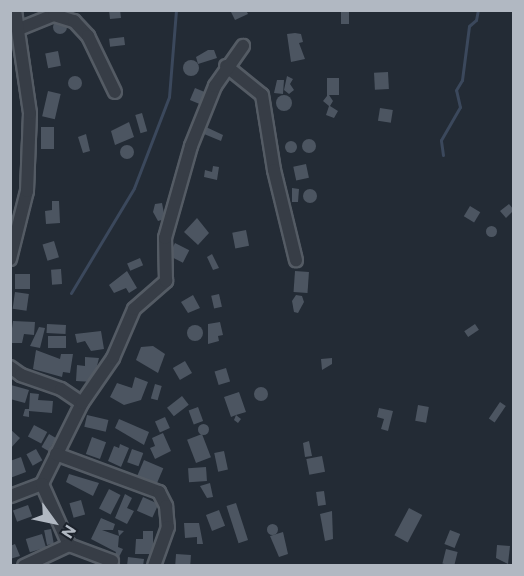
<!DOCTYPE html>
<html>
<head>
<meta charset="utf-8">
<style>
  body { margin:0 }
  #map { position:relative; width:524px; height:576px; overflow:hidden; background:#232b35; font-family:Commissioner,sans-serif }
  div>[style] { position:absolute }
  .stream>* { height:3px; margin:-1.5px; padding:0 1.5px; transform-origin:1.5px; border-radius:1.5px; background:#3b485c }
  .building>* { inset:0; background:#4c5561; transform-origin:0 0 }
  .round { border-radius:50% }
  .roads { filter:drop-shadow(2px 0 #545b64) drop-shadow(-2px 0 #545b64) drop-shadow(0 2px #545b64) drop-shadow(0 -2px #545b64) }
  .minor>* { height:12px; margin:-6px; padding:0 6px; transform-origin:6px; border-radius:6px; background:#373d46 }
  span { translate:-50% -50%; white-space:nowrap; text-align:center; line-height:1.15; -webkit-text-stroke:6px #1c222b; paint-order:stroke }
  .frame { position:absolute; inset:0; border:12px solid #b1b8c2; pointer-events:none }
  .north { position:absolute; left:24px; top:492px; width:60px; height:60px; -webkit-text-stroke:4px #1c222b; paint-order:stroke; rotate:123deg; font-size:16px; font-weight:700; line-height:24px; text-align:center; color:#b1b8c2 }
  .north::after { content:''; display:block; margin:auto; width:21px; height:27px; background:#b1b8c2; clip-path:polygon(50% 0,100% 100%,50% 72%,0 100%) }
</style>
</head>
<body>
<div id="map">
  <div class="stream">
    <div style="left:443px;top:155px;width:15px;rotate:-98deg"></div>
    <div style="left:441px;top:140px;width:38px;rotate:-60deg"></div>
    <div style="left:460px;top:107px;width:17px;rotate:-103deg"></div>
    <div style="left:456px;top:90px;width:12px;rotate:-59deg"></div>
    <div style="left:462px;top:80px;width:54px;rotate:-82.6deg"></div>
    <div style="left:469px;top:26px;width:9px;rotate:-41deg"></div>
    <div style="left:476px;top:20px;width:10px;rotate:-79deg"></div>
    <div style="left:71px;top:293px;width:122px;rotate:-59deg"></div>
    <div style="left:134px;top:188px;width:97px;rotate:-69deg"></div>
    <div style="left:169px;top:97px;width:87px;rotate:-85.4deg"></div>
  </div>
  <div class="building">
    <div style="clip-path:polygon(109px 10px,120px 10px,121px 18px,110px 19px)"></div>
    <div style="clip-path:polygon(230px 10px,246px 10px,248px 14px,235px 20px)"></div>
    <div style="left:341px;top:10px;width:8px;height:14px"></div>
    <div class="round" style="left:53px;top:20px;width:14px;height:14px"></div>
    <div style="clip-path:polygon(295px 33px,301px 34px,303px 42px,299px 43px,305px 59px,291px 62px,287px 34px)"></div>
    <div style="left:124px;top:37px;width:8px;height:15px;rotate:83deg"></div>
    <div style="clip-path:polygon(208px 50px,214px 50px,217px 58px,198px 64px,196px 57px)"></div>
    <div style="left:58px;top:51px;width:15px;height:13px;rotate:79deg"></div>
    <div class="round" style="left:183px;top:60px;width:16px;height:16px"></div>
    <div style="left:388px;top:72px;width:17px;height:14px;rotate:87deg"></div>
    <div style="clip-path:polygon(287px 76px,293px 79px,290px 84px,294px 90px,289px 94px,284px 90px)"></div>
    <div class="round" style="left:68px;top:76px;width:14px;height:14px"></div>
    <div style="clip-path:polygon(327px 78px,339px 78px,339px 95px,329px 95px,333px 101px,330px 106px,338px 111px,334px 118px,326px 115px,329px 106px,323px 101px,327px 96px)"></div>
    <div style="clip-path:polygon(277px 80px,284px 80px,283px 94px,274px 93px)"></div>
    <div style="left:195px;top:88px;width:15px;height:13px;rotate:23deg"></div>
    <div style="left:48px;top:91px;width:13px;height:26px;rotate:13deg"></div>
    <div class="round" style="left:276px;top:95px;width:16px;height:16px"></div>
    <div style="left:380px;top:108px;width:13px;height:13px;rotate:9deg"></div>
    <div style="left:142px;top:113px;width:19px;height:7px;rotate:74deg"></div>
    <div style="clip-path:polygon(129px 122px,134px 137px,115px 145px,111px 131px)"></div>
    <div style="left:41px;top:127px;width:13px;height:22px"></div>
    <div style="clip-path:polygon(206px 127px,223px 135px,221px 141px,204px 134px)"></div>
    <div style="clip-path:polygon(86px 134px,90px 151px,83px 153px,78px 137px)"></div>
    <div class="round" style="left:302px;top:139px;width:14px;height:14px"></div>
    <div class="round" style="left:285px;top:141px;width:12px;height:12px"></div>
    <div class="round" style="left:120px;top:145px;width:14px;height:14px"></div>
    <div style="left:306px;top:164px;width:14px;height:13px;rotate:78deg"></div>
    <div style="clip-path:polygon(213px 166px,219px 167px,217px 180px,204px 177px,205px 170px,212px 172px)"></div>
    <div style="clip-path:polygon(292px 188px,299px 189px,298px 202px,292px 202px)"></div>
    <div class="round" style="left:303px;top:189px;width:14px;height:14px"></div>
    <div style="clip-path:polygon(52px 201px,59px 201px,60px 223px,46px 224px,45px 211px,52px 210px)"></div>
    <div style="clip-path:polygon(162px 203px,165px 219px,158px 221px,153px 212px,155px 204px)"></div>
    <div style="clip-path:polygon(509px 204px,514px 210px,506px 218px,500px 211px)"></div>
    <div style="left:470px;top:206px;width:12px;height:12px;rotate:31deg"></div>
    <div style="clip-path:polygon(197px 218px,209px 233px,198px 245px,184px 232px)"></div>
    <div class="round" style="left:485.5px;top:225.5px;width:11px;height:11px"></div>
    <div style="left:246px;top:230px;width:16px;height:14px;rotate:79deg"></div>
    <div style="left:54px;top:241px;width:17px;height:12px;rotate:73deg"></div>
    <div style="left:175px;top:243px;width:16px;height:14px;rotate:27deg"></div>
    <div style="clip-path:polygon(212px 254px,219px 268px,213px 270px,207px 257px)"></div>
    <div style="left:140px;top:258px;width:8px;height:14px;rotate:67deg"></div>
    <div style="left:61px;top:269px;width:15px;height:10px;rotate:86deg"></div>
    <div style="clip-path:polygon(127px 271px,137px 288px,129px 293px,126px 288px,114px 293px,109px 285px)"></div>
    <div style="left:295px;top:271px;width:14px;height:21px;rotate:4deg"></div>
    <div style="left:15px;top:274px;width:15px;height:15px"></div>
    <div style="left:15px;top:292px;width:14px;height:17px;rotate:8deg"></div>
    <div style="left:219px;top:294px;width:13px;height:8px;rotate:77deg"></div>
    <div style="clip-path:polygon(193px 295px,200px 308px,188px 313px,181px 302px)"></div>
    <div style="clip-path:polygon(296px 295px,302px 296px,304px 302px,298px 313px,294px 312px,292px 301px)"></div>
    <div style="clip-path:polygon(13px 321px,35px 322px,34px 335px,24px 334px,22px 343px,10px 343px)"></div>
    <div style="clip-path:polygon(220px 322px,223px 335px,218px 336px,219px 341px,208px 344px,208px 324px)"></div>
    <div style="left:47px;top:324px;width:19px;height:9px;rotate:3deg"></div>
    <div style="left:475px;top:324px;width:7px;height:13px;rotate:56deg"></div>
    <div class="round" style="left:187px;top:325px;width:16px;height:16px"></div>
    <div style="clip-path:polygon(39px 327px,45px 328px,40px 348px,30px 346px)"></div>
    <div style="clip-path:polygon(101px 331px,104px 349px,91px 351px,85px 341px,77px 343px,75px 334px)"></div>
    <div style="left:48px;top:336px;width:18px;height:12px"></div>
    <div style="clip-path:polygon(153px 346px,165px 354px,158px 373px,136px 360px,141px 347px)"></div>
    <div style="clip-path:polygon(36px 350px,60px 359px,61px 354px,73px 354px,70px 373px,63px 372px,62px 377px,33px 369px)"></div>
    <div style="clip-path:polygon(85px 357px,99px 358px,93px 382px,76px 381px,77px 365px,85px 366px)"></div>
    <div style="clip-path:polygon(332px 358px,332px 364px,322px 370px,321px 359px)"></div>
    <div style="left:185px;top:361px;width:14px;height:14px;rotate:60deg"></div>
    <div style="left:226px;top:368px;width:14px;height:12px;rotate:73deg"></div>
    <div style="clip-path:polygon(135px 377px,148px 382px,141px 400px,124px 405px,110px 397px,117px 383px,132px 388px)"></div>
    <div style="left:155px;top:384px;width:7px;height:15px;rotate:16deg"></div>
    <div style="clip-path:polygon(11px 385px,29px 390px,25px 403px,10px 399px)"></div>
    <div class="round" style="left:254px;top:387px;width:14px;height:14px"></div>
    <div style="clip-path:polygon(239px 392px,246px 412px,236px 415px,241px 419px,238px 423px,234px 420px,236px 415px,231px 417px,224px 397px)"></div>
    <div style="clip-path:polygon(30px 393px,39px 394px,38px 400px,53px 401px,52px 413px,29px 411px,29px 417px,23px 416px,25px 409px,29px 409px)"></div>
    <div style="left:182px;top:396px;width:11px;height:19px;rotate:52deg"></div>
    <div style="left:500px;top:402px;width:7px;height:20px;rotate:34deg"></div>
    <div style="left:418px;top:405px;width:11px;height:16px;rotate:10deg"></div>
    <div style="left:198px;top:407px;width:15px;height:10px;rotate:70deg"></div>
    <div style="clip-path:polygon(379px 408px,393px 411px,388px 431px,381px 429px,384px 419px,377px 417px)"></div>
    <div style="left:87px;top:415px;width:22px;height:12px;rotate:13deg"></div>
    <div style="left:165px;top:417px;width:12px;height:11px;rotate:66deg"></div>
    <div style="clip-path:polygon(119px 419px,149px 432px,144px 445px,115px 428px)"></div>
    <div class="round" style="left:197.5px;top:423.5px;width:11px;height:11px"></div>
    <div style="left:34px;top:425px;width:15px;height:13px;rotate:28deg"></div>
    <div style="clip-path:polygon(10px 429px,20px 438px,10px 449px)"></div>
    <div style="clip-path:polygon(163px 433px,171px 451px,155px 459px,150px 448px,155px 446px,152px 438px)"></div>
    <div style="left:49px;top:434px;width:8px;height:15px;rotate:30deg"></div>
    <div style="left:202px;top:434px;width:25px;height:16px;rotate:69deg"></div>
    <div style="left:92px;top:437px;width:15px;height:18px;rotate:20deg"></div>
    <div style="clip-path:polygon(309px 441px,312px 456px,305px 457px,303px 443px)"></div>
    <div style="clip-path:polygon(120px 444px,129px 448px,121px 467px,108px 461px,114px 446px,119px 448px)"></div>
    <div style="left:36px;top:449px;width:13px;height:11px;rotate:61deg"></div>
    <div style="left:132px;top:449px;width:12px;height:14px;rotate:20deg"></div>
    <div style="left:224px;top:451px;width:19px;height:10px;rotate:78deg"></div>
    <div style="left:322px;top:456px;width:16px;height:16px;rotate:79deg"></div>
    <div style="clip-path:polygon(21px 457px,26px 472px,10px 478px,10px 461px)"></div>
    <div style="left:144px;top:460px;width:21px;height:18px;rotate:23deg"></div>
    <div style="left:206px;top:467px;width:14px;height:18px;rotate:86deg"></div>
    <div style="clip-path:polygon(69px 474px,99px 483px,93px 496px,66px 482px)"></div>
    <div style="clip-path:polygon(210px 483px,213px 497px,207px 498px,200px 486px)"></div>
    <div style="left:109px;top:489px;width:13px;height:22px;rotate:27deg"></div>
    <div style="left:324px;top:491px;width:14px;height:8px;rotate:82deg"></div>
    <div style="clip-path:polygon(125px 494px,132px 498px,127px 508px,134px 511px,127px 524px,115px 518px)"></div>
    <div style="left:143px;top:497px;width:17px;height:15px;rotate:24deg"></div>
    <div style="left:81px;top:500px;width:15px;height:12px;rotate:74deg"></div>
    <div style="left:236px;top:503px;width:39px;height:10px;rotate:72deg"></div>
    <div style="left:28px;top:505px;width:12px;height:16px;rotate:70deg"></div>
    <div style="left:409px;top:508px;width:15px;height:31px;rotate:28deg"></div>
    <div style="left:219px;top:510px;width:17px;height:14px;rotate:69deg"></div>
    <div style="clip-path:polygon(332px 511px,333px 539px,325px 541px,320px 514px)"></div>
    <div style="clip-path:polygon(101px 518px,115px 524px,113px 530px,102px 530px,119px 536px,118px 530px,124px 531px,119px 536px,118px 547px,123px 549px,119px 557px,115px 555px,116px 552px,91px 539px)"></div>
    <div style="clip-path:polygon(184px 523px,199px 523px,203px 544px,197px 544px,197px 537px,185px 538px)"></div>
    <div class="round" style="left:266.5px;top:523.5px;width:11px;height:11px"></div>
    <div style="left:51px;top:529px;width:15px;height:7px;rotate:79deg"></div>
    <div style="left:450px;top:530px;width:11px;height:15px;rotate:22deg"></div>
    <div style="clip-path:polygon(143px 531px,153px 531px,153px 554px,135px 554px,136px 539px,143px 539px)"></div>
    <div style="clip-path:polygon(283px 532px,288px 554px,279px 557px,270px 536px)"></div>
    <div style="left:42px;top:534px;width:14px;height:17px;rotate:73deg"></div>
    <div style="clip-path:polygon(15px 544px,20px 556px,10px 559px,10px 546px)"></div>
    <div style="clip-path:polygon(497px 545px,510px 546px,508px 564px,496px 558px)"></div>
    <div style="left:446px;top:549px;width:12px;height:15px;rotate:14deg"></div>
    <div style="left:176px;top:554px;width:15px;height:12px;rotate:4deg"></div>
    <div style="clip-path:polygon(128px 557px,144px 559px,143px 566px,127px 566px)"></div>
  </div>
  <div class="roads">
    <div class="minor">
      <div style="left:19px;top:29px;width:38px;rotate:-22deg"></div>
      <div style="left:54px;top:15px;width:21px;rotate:17deg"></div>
      <div style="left:74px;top:21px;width:21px;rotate:47deg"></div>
      <div style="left:88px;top:36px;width:62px;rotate:64.3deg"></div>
      <div style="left:226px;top:66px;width:46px;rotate:38.9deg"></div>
      <div style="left:262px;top:95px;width:76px;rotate:80.9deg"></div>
      <div style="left:274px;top:170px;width:93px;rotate:76.3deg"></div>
      <div style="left:10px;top:259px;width:70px;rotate:-76deg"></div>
      <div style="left:27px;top:191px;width:78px;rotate:-87.8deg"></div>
      <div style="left:30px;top:113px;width:104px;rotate:-98.3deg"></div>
      <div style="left:10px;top:367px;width:14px;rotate:36deg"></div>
      <div style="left:21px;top:375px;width:42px;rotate:19.3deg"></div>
      <div style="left:61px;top:389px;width:25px;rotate:34deg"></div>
      <div style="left:82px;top:403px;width:90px;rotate:116.3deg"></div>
      <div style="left:42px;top:484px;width:34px;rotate:159deg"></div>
      <div style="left:82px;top:403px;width:55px;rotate:-55.4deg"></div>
      <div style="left:113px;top:358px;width:53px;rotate:-66.8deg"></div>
      <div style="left:134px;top:309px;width:43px;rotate:-41.2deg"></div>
      <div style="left:166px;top:281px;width:43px;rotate:-91.3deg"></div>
      <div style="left:165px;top:238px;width:96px;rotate:-74.2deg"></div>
      <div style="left:191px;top:146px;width:65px;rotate:-68.2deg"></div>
      <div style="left:215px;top:86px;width:49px;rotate:-55deg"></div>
      <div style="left:56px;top:454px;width:110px;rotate:20.3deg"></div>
      <div style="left:159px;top:492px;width:16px;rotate:63deg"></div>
      <div style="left:166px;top:506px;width:21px;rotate:85deg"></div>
      <div style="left:168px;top:527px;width:41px;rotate:109.7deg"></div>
      <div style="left:42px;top:484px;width:67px;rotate:66.1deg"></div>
      <div style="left:69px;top:545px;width:46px;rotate:20.4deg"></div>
      <div style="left:24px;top:566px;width:50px;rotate:-25deg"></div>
    </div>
  </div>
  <div class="frame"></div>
  <div class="north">N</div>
</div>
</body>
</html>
